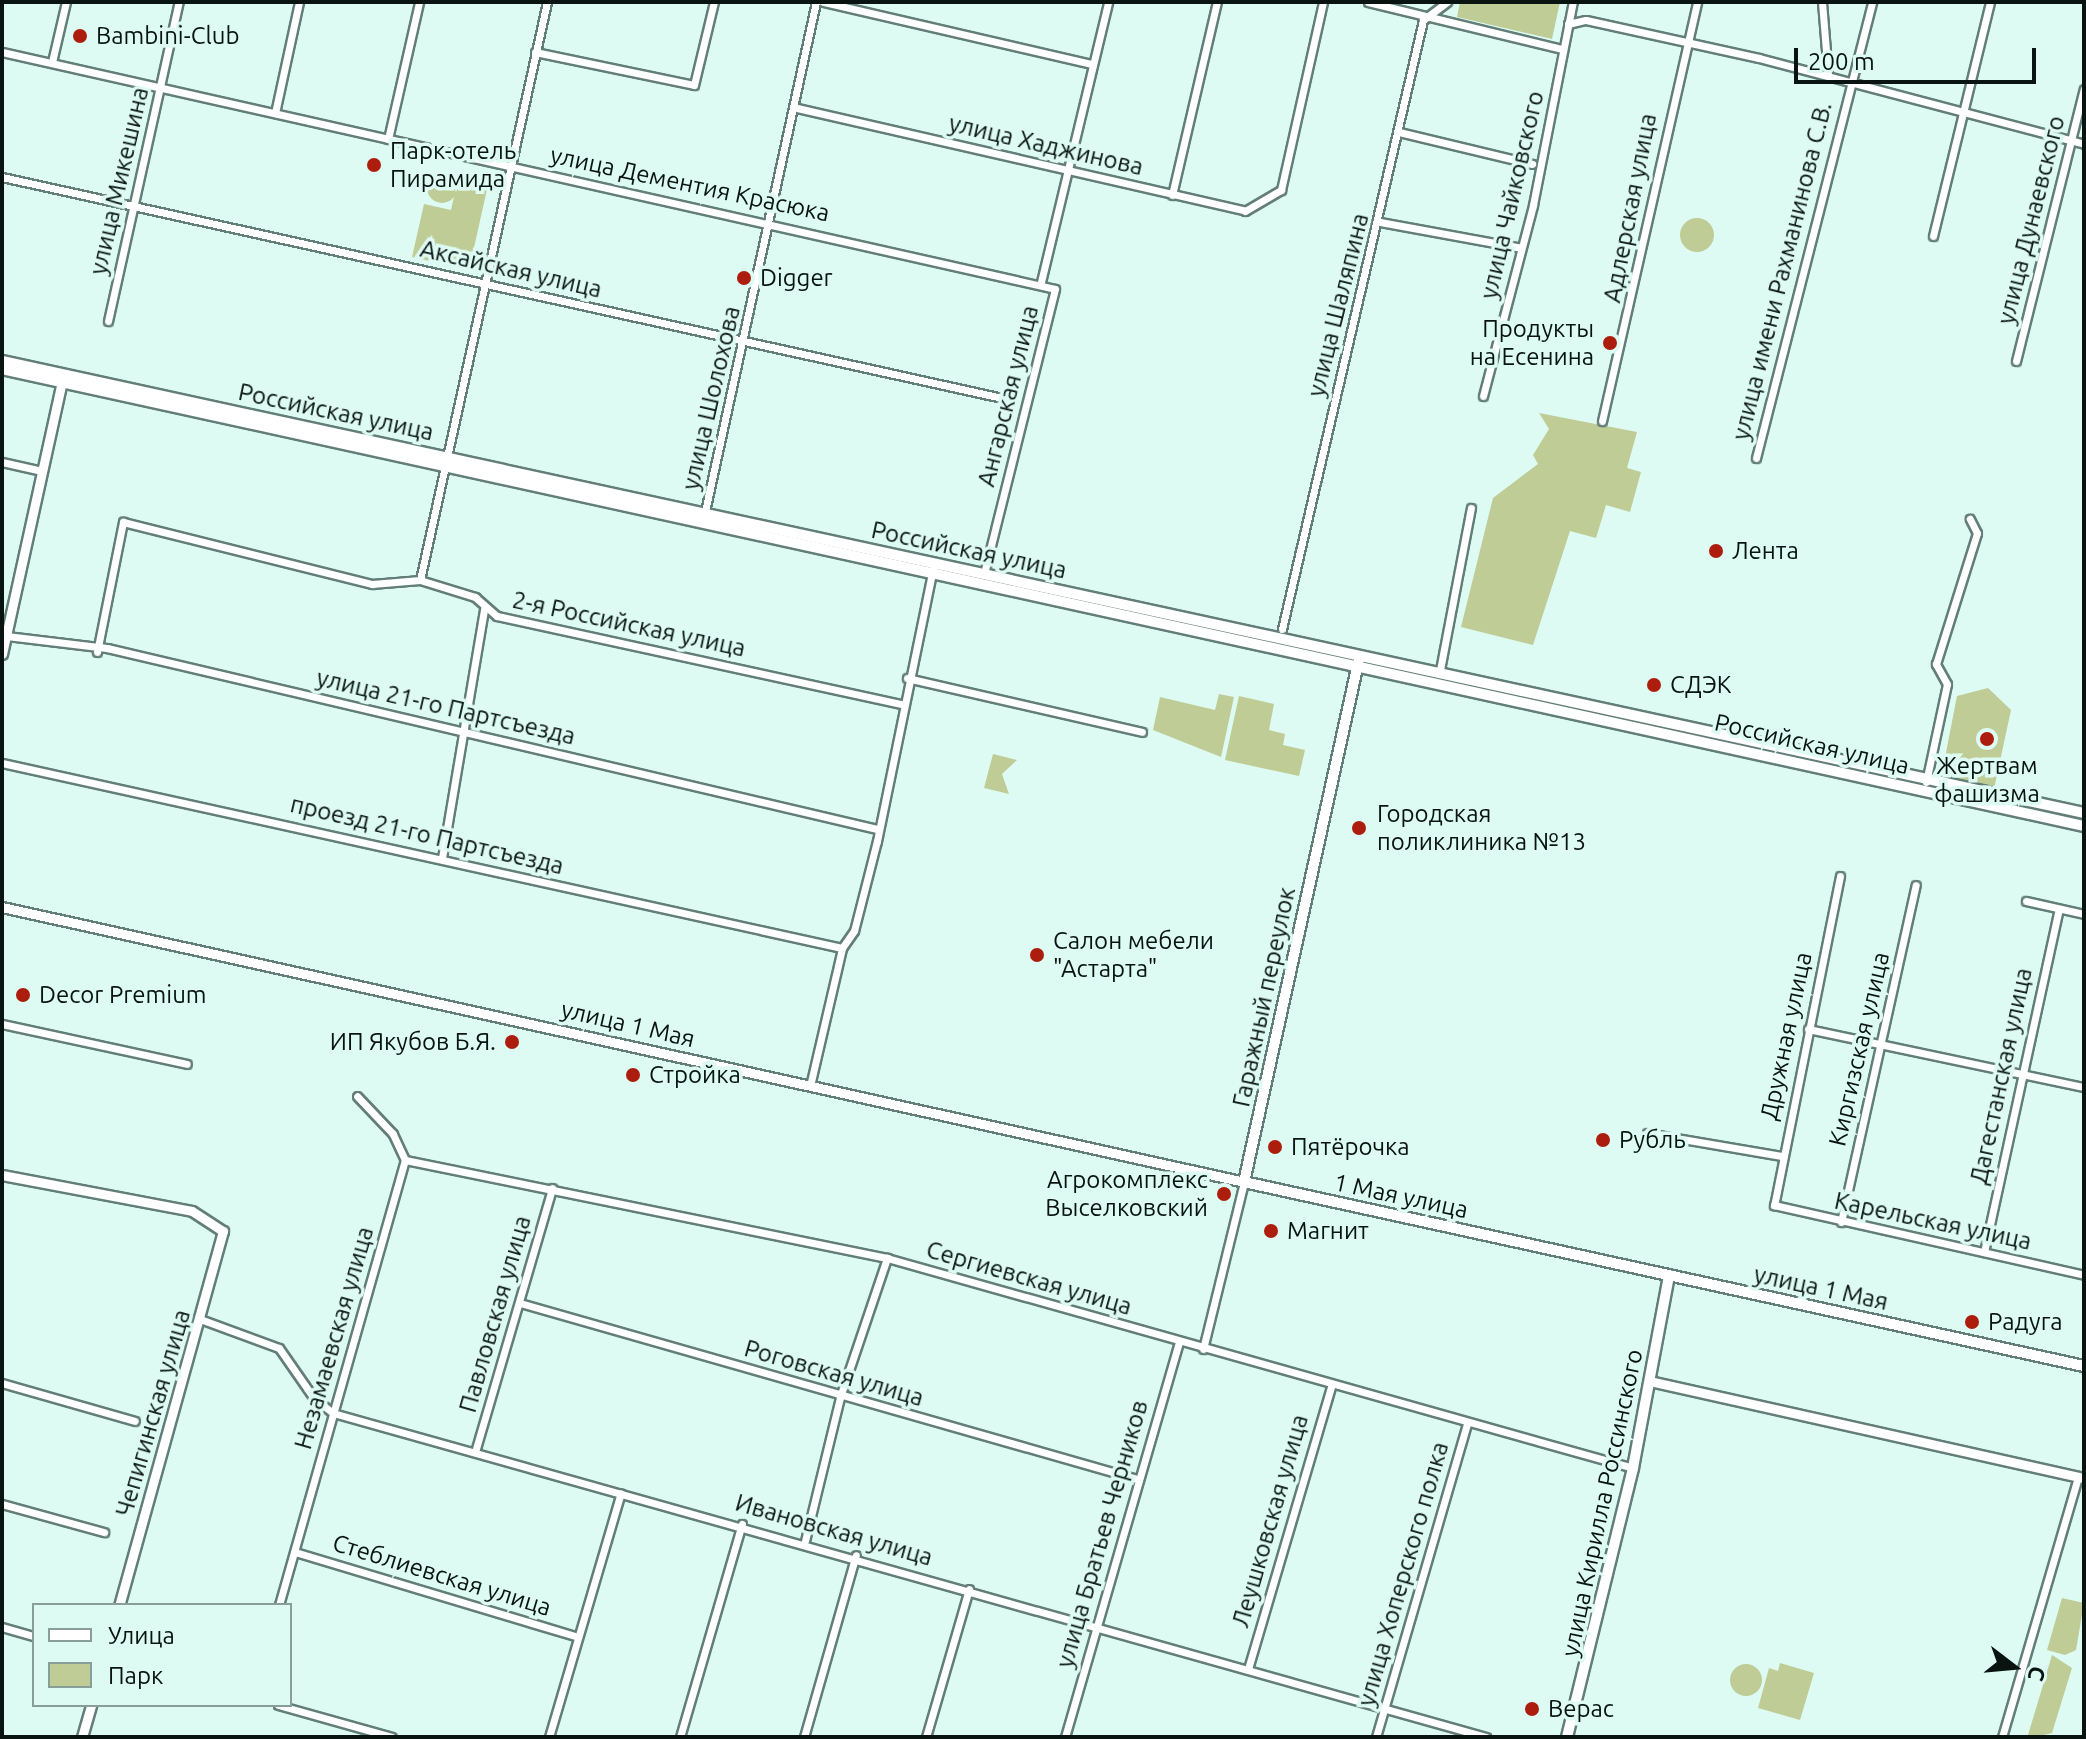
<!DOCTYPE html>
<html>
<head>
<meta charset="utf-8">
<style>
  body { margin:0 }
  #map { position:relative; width:2086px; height:1739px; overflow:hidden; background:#ddfbf3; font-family:Ubuntu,sans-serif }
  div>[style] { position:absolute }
  .green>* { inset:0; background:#bfcc95 }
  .round { border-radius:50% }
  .roads { filter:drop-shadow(2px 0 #637e78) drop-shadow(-2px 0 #637e78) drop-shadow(0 2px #637e78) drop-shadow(0 -2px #637e78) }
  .minor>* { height:7px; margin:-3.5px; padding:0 3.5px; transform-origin:3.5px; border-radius:3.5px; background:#fff }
  .tertiary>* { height:9px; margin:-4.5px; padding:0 4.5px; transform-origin:4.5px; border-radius:4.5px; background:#fff }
  .secondary>* { height:10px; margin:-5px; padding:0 5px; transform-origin:5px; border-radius:5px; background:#fff }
  .dots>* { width:22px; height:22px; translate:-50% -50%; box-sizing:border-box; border:4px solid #ddfbf3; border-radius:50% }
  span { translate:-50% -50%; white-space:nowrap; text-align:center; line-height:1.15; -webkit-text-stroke:7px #ddfbf3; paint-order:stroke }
  .poi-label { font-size:24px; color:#091411 }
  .left { translate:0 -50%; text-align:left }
  .right { translate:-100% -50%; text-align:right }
  .street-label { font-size:24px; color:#091411 }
  .frame { position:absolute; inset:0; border:4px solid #091411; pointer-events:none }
  .legend { position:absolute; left:32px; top:1603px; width:260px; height:104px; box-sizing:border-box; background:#ddfbf3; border:2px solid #889f99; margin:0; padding:10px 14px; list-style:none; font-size:24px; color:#091411 }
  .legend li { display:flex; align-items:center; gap:16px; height:40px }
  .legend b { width:40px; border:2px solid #889f99 }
  .north { position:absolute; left:1974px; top:1627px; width:80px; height:80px; -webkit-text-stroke:6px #ddfbf3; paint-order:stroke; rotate:106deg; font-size:22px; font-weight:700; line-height:32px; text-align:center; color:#091411 }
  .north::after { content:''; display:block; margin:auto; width:28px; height:36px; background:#091411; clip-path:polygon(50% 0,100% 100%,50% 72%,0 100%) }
  .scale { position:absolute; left:1794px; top:48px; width:242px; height:36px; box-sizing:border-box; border:4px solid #091411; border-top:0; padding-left:10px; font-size:24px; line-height:28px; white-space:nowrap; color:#091411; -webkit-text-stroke:6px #ddfbf3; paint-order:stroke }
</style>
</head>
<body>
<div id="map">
  <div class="green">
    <div style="clip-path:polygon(1460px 2px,1560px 2px,1552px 39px,1457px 17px)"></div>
    <div style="clip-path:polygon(460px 170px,490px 176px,469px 270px,412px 257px,424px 204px,451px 210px)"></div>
    <div class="round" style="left:427px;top:173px;width:30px;height:30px"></div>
    <div class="round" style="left:1680px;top:218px;width:34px;height:34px"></div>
    <div style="clip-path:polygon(1539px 413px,1637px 432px,1627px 468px,1641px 472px,1630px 512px,1606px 505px,1596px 538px,1570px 531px,1533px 645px,1461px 627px,1493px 498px,1538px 464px,1533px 455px,1549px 429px)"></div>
    <div style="clip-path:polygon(1988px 688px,2011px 710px,1994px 789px,1942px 773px,1957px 696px)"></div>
    <div style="clip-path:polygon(1219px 694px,1234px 697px,1221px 757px,1153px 730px,1160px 697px,1215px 710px)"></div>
    <div style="clip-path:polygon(1239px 696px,1274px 704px,1269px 730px,1285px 734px,1283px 745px,1305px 750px,1299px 776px,1225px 760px)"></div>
    <div style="clip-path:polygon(993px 754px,1017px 760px,1002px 774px,1009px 794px,984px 788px)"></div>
    <div style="clip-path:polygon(2062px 1598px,2084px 1603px,2076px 1650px,2065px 1655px,2047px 1650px)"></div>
    <div style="clip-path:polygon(2052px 1655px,2072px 1668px,2052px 1733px,2036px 1737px,2028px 1735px)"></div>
    <div style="clip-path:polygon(1780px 1663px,1814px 1673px,1800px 1720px,1758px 1708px,1769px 1668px,1778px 1671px)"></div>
    <div class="round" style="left:1730px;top:1664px;width:32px;height:32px"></div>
  </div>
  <div class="roads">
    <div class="minor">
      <div style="left:823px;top:2px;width:276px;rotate:13deg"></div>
      <div style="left:1368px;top:2px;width:200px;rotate:13.6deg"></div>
      <div style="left:1822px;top:2px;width:73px;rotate:85.3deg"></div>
      <div style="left:1568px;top:24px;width:18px;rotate:-13deg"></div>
      <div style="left:1586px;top:20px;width:177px;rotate:12.4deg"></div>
      <div style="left:1759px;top:58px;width:336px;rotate:14.8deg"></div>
      <div style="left:2px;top:52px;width:1079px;rotate:12.68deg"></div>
      <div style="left:1055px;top:289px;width:294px;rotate:104deg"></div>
      <div style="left:535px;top:52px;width:162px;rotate:11.7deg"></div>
      <div style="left:694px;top:85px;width:85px;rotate:-76.5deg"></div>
      <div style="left:52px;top:62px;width:62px;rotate:-76.9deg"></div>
      <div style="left:797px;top:108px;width:460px;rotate:12.9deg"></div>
      <div style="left:1245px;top:211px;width:42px;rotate:-30.3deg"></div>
      <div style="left:1281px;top:190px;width:193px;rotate:-77.4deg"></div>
      <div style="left:275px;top:113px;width:114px;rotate:-77.8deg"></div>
      <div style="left:1399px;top:132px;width:137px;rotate:13.5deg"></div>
      <div style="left:388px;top:139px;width:140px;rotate:-77.2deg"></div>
      <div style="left:2px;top:177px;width:1033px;rotate:12.46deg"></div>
      <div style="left:1172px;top:195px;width:198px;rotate:-76.9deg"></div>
      <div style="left:1380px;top:222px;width:143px;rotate:10.4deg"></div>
      <div style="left:1933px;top:236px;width:241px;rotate:-76.3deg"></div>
      <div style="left:1041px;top:282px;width:288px;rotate:-76.5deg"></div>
      <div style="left:108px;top:321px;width:327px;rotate:-77.5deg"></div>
      <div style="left:2016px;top:361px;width:280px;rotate:-76deg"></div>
      <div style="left:1483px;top:396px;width:197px;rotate:-75.3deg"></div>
      <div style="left:1533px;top:205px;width:207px;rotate:-78.9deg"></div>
      <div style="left:1602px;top:421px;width:430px;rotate:-77.2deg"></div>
      <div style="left:1756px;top:458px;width:471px;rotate:-75.7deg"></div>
      <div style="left:2px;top:462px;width:41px;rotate:12.7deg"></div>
      <div style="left:704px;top:516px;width:526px;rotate:-77.71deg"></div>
      <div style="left:420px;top:580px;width:592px;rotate:-77.61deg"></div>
      <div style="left:1282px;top:629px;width:625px;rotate:-76.96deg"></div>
      <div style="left:1423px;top:20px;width:30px;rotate:-37deg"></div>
      <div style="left:6px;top:636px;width:102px;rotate:6.8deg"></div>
      <div style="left:107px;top:648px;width:791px;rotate:13.23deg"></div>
      <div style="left:97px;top:652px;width:133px;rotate:-78.7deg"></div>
      <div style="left:123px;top:522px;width:257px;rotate:14deg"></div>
      <div style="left:372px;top:584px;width:48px;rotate:-4.8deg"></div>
      <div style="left:420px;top:580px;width:58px;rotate:17.2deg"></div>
      <div style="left:475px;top:597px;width:29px;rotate:41deg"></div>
      <div style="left:497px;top:616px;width:414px;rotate:12.3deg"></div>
      <div style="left:1440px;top:670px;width:165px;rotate:-79.2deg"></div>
      <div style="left:907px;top:678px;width:241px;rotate:12.9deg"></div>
      <div style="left:2px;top:763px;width:860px;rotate:12.42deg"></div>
      <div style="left:1926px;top:782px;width:100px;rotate:-77.9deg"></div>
      <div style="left:1947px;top:684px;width:23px;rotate:-119deg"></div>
      <div style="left:1936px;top:664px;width:137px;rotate:-72.6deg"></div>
      <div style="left:1977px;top:533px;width:16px;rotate:-117deg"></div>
      <div style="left:442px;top:858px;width:253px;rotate:-80.4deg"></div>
      <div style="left:1840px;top:876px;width:336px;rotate:101.3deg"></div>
      <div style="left:1774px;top:1205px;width:318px;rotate:12.7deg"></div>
      <div style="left:2026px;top:901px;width:59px;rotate:12.6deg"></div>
      <div style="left:2px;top:1024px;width:189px;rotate:12.2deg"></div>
      <div style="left:1808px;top:1029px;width:282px;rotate:11.9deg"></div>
      <div style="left:810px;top:1086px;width:142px;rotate:-76.9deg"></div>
      <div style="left:842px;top:948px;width:21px;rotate:-55deg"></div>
      <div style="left:854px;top:931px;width:93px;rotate:-75.7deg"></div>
      <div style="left:877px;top:841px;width:278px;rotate:-78.4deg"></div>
      <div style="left:1647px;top:1133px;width:136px;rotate:9.7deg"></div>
      <div style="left:405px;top:1160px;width:492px;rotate:11.5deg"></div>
      <div style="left:887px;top:1258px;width:775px;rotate:15.72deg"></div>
      <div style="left:1841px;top:1222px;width:345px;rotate:-77.5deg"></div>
      <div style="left:1984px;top:1252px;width:351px;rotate:-77.7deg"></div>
      <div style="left:520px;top:1303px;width:642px;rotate:15.92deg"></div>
      <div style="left:200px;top:1319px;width:84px;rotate:20.2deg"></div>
      <div style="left:279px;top:1348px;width:60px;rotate:55.2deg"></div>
      <div style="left:313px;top:1397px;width:26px;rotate:39deg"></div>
      <div style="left:333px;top:1413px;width:1198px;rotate:15.7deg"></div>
      <div style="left:1203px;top:1349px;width:172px;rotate:-76.2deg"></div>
      <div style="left:2px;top:1383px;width:138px;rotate:15.9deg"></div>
      <div style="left:475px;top:1452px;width:275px;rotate:-73.7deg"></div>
      <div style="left:2px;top:1504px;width:106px;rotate:15.4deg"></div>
      <div style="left:805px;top:1541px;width:148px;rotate:-76.3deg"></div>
      <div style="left:840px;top:1397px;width:147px;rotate:-71.3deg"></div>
      <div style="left:295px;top:1552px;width:295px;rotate:16.7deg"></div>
      <div style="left:279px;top:1605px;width:462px;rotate:-74.2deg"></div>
      <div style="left:405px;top:1160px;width:29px;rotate:-115deg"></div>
      <div style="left:393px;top:1134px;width:52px;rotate:-133.5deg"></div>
      <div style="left:2px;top:1627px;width:33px;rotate:16deg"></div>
      <div style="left:1248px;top:1669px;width:297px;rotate:-73.6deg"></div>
      <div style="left:278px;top:1705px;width:118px;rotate:15.7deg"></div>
      <div style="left:549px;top:1737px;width:254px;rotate:-73.6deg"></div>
      <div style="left:680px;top:1737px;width:222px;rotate:-73.8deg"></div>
      <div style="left:804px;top:1737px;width:189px;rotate:-74.1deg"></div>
      <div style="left:926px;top:1737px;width:154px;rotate:-73.8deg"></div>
      <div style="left:1065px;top:1737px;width:410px;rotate:-73.9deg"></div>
      <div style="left:1376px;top:1737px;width:327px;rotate:-73.8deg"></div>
      <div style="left:2002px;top:1737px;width:271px;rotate:-73.7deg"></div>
    </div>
    <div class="tertiary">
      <div style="left:2px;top:654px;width:284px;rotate:-77.6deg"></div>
      <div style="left:2px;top:907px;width:1272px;rotate:12.48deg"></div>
      <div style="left:2px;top:1175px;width:193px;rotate:10.7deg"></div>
      <div style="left:192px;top:1211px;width:37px;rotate:33deg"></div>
      <div style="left:223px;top:1231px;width:388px;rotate:105.5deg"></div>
      <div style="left:1650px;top:1381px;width:445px;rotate:12.6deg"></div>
      <div style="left:82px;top:1737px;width:33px;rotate:-74deg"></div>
    </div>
    <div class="secondary">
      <div style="left:2px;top:361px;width:2130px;rotate:12.25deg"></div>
      <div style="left:2px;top:369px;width:2132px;rotate:12.38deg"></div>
      <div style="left:1359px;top:659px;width:535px;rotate:102.4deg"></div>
      <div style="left:1244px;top:1182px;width:860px;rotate:12.36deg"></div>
      <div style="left:1567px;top:1737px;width:277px;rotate:-76.2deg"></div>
      <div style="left:1633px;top:1468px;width:196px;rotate:-79.4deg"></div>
    </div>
  </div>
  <div class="dots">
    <div style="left:80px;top:36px;background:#ad1d0d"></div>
    <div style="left:374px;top:165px;background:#ad1d0d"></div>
    <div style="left:744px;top:278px;background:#ad1d0d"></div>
    <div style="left:1610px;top:343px;background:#ad1d0d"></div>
    <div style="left:1716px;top:551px;background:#ad1d0d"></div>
    <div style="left:1654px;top:685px;background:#ad1d0d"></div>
    <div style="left:1987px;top:739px;background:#ad1d0d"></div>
    <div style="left:1359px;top:828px;background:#ad1d0d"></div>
    <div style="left:1037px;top:955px;background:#ad1d0d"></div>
    <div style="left:23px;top:995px;background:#ad1d0d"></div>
    <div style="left:512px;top:1042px;background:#ad1d0d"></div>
    <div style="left:633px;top:1075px;background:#ad1d0d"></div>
    <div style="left:1603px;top:1140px;background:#ad1d0d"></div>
    <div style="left:1275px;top:1147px;background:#ad1d0d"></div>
    <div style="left:1224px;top:1194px;background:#ad1d0d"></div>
    <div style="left:1271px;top:1231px;background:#ad1d0d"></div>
    <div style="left:1972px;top:1322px;background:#ad1d0d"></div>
    <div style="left:1532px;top:1709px;background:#ad1d0d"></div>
  </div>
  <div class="poi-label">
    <span class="left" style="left:96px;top:36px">Bambini-Club</span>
    <span class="left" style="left:390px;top:165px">Парк-отель<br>Пирамида</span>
    <span class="left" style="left:760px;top:278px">Digger</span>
    <span class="right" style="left:1594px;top:343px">Продукты<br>на Есенина</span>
    <span class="left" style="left:1732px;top:551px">Лента</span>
    <span class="left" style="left:1670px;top:685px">СДЭК</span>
    <span style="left:1987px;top:780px">Жертвам<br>фашизма</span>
    <span class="left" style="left:1377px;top:828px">Городская<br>поликлиника №13</span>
    <span class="left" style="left:1053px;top:955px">Салон мебели<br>"Астарта"</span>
    <span class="left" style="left:39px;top:995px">Decor Premium</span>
    <span class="right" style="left:496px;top:1042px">ИП Якубов Б.Я.</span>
    <span class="left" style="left:649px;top:1075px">Стройка</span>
    <span class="left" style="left:1619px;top:1140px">Рубль</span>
    <span class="left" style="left:1291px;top:1147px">Пятёрочка</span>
    <span class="right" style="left:1208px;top:1194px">Агрокомплекс<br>Выселковский</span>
    <span class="left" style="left:1287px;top:1231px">Магнит</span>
    <span class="left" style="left:1988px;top:1322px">Радуга</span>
    <span class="left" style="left:1548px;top:1709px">Верас</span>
  </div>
  <div class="street-label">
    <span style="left:1046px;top:145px;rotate:13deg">улица Хаджинова</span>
    <span style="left:119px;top:181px;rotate:-77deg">улица Микешина</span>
    <span style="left:690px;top:184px;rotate:12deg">улица Дементия Красюка</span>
    <span style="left:1512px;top:195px;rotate:-77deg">улица Чайковского</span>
    <span style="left:1630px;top:208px;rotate:-79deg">Адлерская улица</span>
    <span style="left:2031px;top:220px;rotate:-76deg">улица Дунаевского</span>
    <span style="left:511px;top:269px;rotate:13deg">Аксайская улица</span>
    <span style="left:1782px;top:271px;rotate:-76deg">улица имени Рахманинова С.В.</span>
    <span style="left:1338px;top:305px;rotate:-76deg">улица Шаляпина</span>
    <span style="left:1008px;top:396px;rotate:-76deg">Ангарская улица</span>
    <span style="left:711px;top:398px;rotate:-77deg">улица Шолохова</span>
    <span style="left:336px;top:412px;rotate:12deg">Российская улица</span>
    <span style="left:969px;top:550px;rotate:12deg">Российская улица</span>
    <span style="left:629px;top:624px;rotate:12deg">2-я Российская улица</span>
    <span style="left:446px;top:707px;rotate:13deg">улица 21-го Партсъезда</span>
    <span style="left:1812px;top:744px;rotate:13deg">Российская улица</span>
    <span style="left:427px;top:835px;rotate:13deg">проезд 21-го Партсъезда</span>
    <span style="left:1264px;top:997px;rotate:-78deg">Гаражный переулок</span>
    <span style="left:628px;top:1024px;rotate:13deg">улица 1 Мая</span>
    <span style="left:1786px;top:1036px;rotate:-78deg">Дружная улица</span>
    <span style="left:1859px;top:1049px;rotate:-77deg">Киргизская улица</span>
    <span style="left:2001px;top:1076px;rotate:-78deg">Дагестанская улица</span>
    <span style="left:1401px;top:1196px;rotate:12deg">1 Мая улица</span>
    <span style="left:1933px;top:1221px;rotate:12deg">Карельская улица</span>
    <span style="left:1029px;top:1278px;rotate:16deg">Сергиевская улица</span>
    <span style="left:1821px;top:1288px;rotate:12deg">улица 1 Мая</span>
    <span style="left:495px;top:1314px;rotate:-74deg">Павловская улица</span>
    <span style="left:334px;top:1338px;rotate:-74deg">Незамаевская улица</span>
    <span style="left:834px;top:1373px;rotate:16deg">Роговская улица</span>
    <span style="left:153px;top:1413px;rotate:-74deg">Чепигинская улица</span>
    <span style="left:1602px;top:1503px;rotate:-78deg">улица Кирилла Россинского</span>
    <span style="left:1270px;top:1521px;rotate:-74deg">Леушковская улица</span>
    <span style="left:834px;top:1530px;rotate:16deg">Ивановская улица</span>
    <span style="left:1102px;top:1534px;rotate:-74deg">улица Братьев Черников</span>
    <span style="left:1403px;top:1574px;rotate:-74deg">улица Хоперского полка</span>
    <span style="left:442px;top:1575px;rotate:17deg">Стеблиевская улица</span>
  </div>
  <div class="frame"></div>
  <ul class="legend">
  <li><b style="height:10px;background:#fff"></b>Улица</li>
  <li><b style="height:22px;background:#bfcc95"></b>Парк</li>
  </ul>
  <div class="north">С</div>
  <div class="scale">200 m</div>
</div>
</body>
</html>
